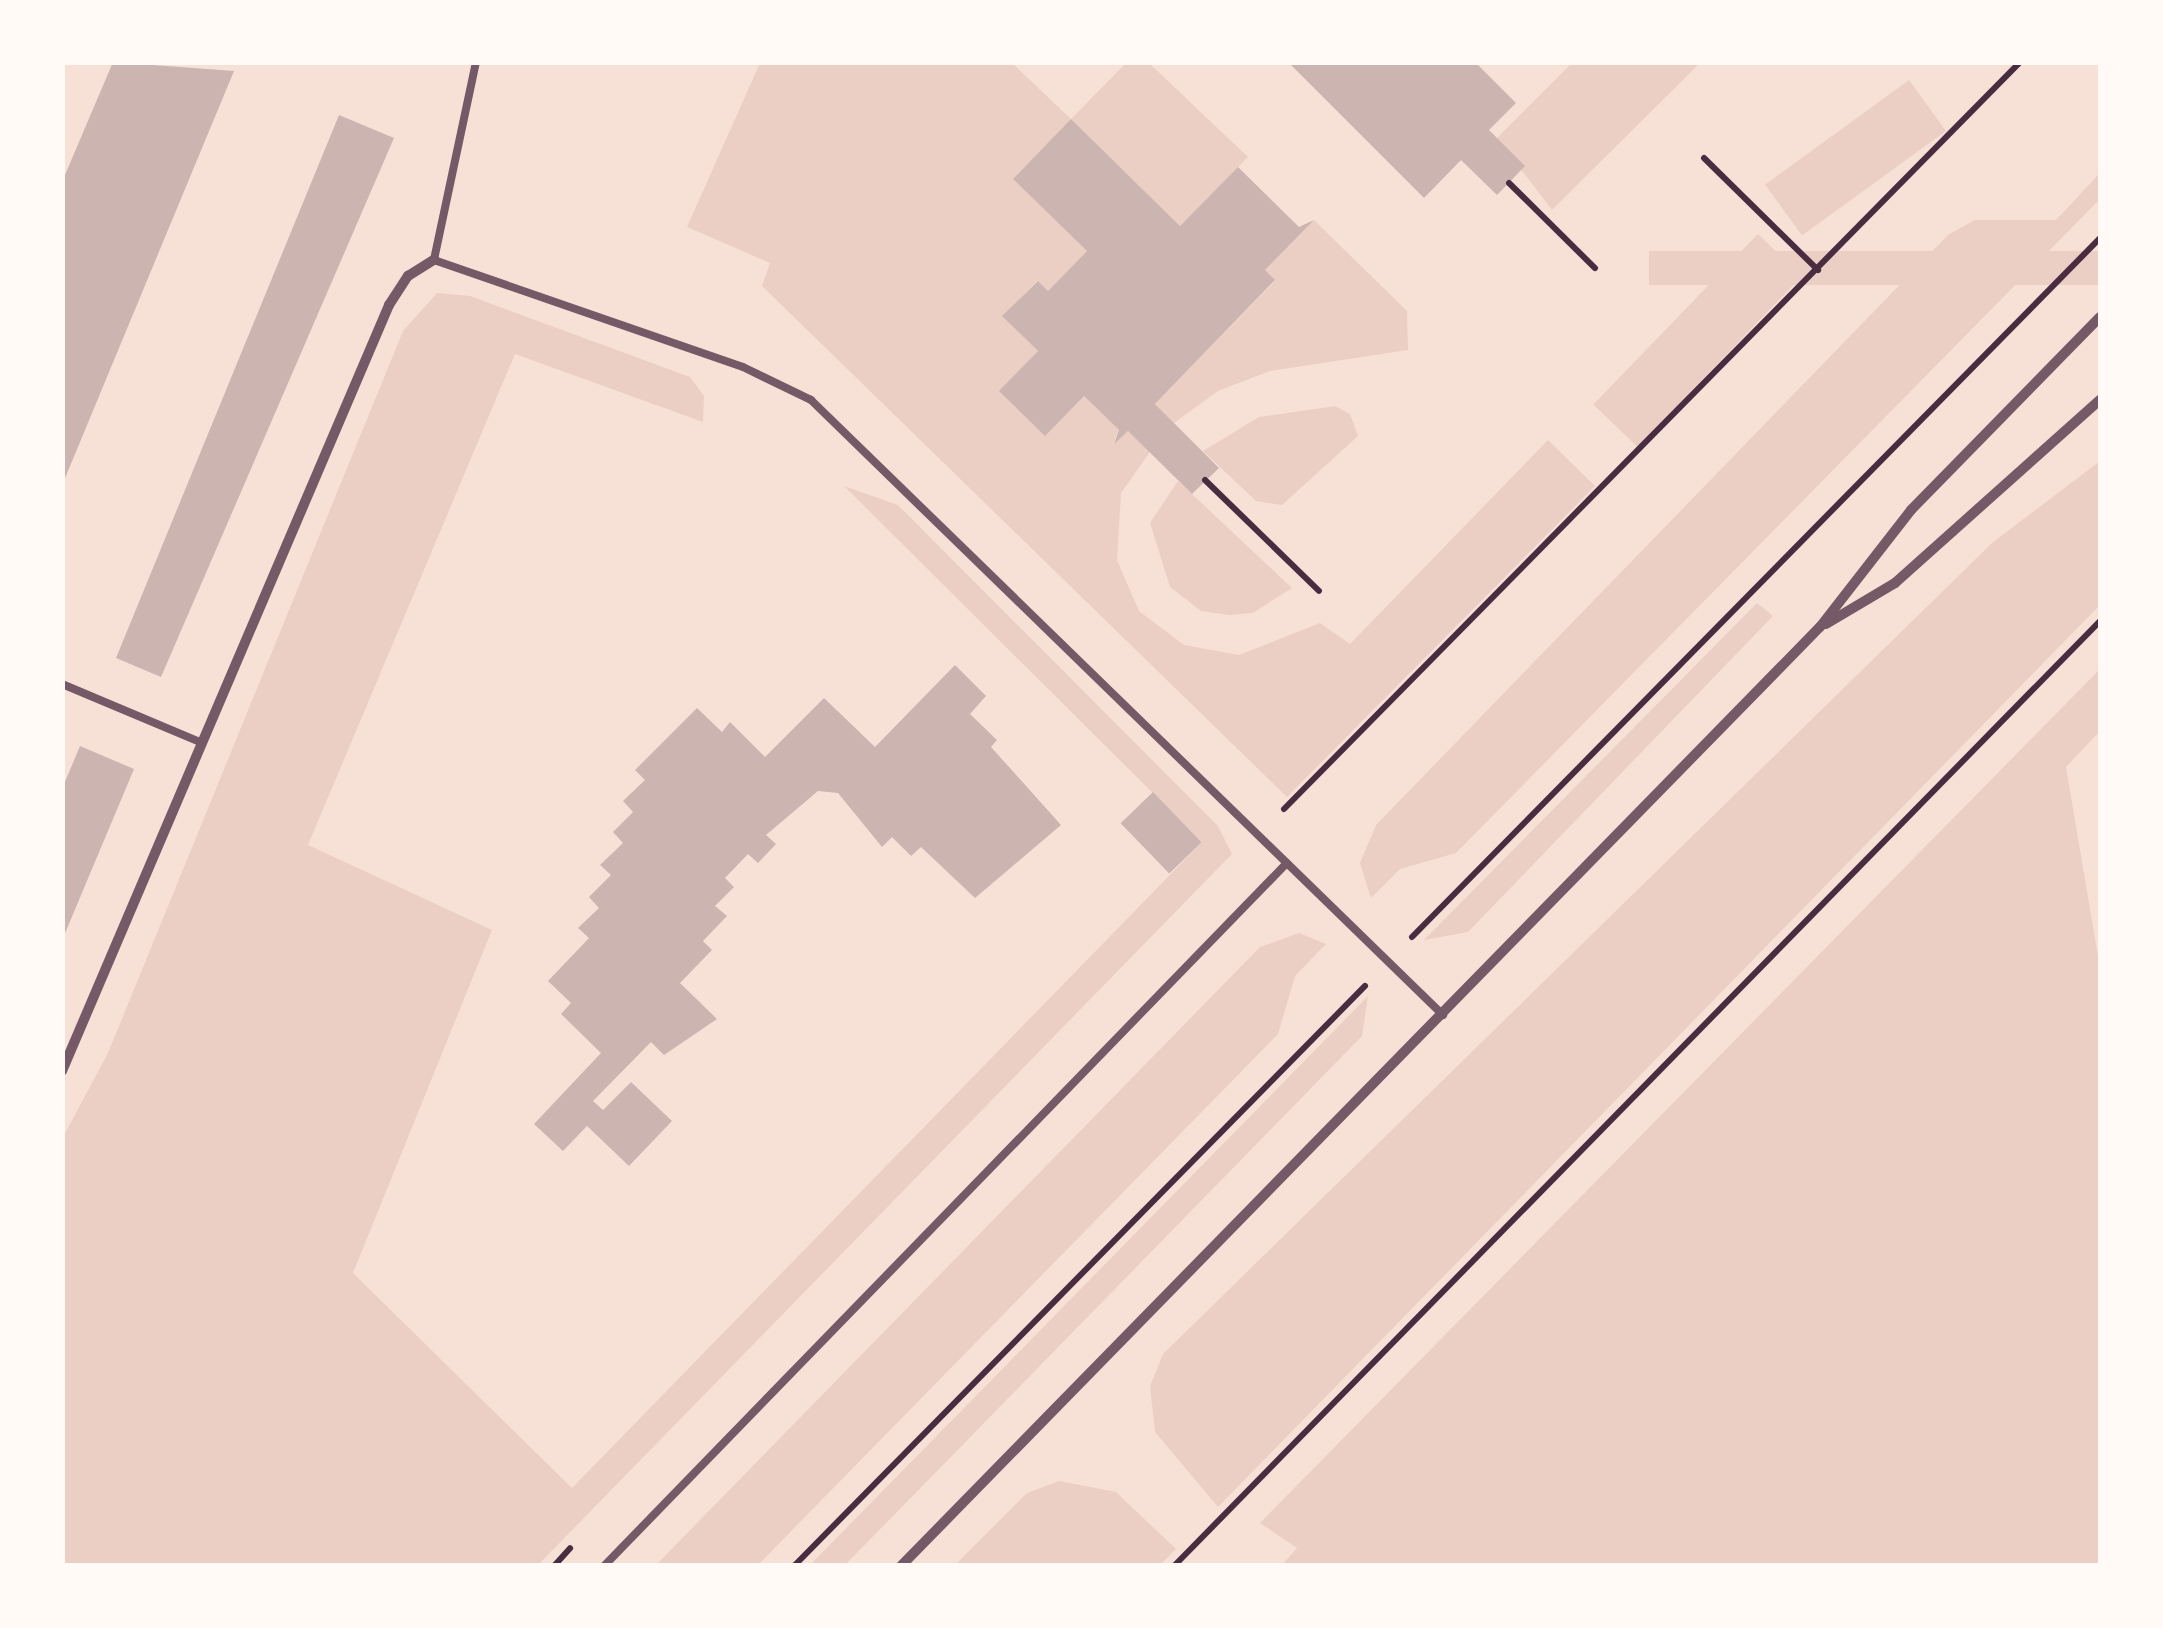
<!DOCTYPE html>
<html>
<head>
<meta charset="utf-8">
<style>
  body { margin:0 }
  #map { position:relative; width:2163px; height:1628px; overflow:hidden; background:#f7e1d7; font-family:"Asap Condensed",sans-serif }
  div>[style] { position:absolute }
  .green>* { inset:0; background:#ebcfc5; transform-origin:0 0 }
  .building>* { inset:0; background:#ccb4b1; transform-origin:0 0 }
  .path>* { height:6px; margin:-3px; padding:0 3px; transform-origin:3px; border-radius:3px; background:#4a2c40 }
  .service>* { height:8px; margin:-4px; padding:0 4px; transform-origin:4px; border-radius:4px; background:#755966 }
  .minor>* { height:10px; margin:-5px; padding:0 5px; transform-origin:5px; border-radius:5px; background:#755966 }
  span { translate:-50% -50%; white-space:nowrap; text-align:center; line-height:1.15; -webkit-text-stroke:8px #fffaf5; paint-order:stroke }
  .frame { position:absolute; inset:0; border:65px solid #fffaf5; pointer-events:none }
</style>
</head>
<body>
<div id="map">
  <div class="green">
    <div style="clip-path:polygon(760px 63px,1012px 63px,1071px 119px,1126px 63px,1149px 63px,1248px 157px,1180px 226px,1072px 120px,1013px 179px,1087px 251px,1048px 291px,1037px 281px,1003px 316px,1038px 351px,1000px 391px,1084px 396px,1119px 430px,1113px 444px,1128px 431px,1150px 452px,1121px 493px,1117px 560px,1139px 611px,1184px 645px,1239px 655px,1320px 623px,1350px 644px,1548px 440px,1595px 486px,1287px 797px,762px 286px,770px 263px,687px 227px)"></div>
    <div style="clip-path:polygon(1572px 63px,1700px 63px,1552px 210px,1497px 138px)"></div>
    <div style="left:1909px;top:80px;width:63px;height:178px;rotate:54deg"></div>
    <div style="clip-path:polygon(2100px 173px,2100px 199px,1456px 853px,1400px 869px,1371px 898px,1360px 863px,1376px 825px,1948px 235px,1975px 220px,2056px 220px)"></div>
    <div style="clip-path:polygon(1314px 220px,1407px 311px,1408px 350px,1270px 371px,1218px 391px,1174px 423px,1155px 404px,1275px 281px,1265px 270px)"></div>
    <div style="left:1758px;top:234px;width:61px;height:237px;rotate:44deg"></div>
    <div style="left:2100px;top:251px;width:34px;height:451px;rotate:90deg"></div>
    <div style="clip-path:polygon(437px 293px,470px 296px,690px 377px,704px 396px,703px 422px,515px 354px,308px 845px,492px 930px,353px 1273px,572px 1488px,1202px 842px,844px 486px,898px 505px,1218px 826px,1232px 854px,538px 1565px,63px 1566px,63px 1137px,108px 1053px,403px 331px)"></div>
    <div style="clip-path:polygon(1335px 406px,1350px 414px,1358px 436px,1282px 505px,1256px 501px,1203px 451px,1259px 417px)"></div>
    <div style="clip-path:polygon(2100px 461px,2100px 605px,1218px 1507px,1155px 1432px,1150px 1386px,1163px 1354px,1992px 543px)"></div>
    <div style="clip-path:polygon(1178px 481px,1192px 494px,1292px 588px,1253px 613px,1229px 615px,1201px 611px,1170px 587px,1150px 523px)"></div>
    <div style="clip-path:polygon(1757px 603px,1773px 616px,1468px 932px,1424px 940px)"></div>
    <div style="clip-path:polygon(2100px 669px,2100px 731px,2066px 767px,2100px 968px,2100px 1565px,1282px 1565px,1297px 1548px,1260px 1523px)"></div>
    <div style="clip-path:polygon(1299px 933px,1326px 944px,1295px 976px,1278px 1034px,758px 1565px,656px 1565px,1260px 947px)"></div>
    <div style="clip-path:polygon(1368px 996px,1362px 1036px,943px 1465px,845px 1565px,810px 1565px)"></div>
    <div style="clip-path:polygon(1059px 1481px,1116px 1492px,1176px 1549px,1160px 1565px,955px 1565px,1027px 1493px)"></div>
  </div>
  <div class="building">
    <div style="clip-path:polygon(113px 62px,234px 71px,63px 483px,62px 182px)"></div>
    <div style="clip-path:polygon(1288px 62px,1475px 62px,1516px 103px,1489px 130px,1525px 166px,1497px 195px,1461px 160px,1424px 198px)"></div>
    <div style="clip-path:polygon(339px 115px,394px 138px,161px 677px,116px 658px)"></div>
    <div style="clip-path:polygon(1071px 119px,1180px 226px,1238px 167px,1299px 227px,1314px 220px,1265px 270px,1275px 280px,1155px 404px,1219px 468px,1192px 494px,1128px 431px,1114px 444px,1119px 430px,1084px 396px,1045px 436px,999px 391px,1038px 351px,1002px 316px,1038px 281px,1048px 291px,1087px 251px,1013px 179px)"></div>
    <div style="clip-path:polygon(955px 665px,986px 696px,970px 714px,997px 740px,991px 747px,1061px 825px,975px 898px,921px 847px,911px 856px,892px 837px,882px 847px,838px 793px,818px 791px,766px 835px,776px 844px,758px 863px,748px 854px,725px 878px,734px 887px,715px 906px,727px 916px,703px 941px,712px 950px,680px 983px,717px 1019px,664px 1055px,651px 1042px,593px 1101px,603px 1110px,631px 1082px,672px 1121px,629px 1166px,587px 1126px,563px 1151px,534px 1124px,601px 1053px,561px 1014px,571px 1003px,548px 981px,589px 938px,578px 928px,599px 908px,589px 897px,611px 875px,600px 865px,623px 843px,613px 832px,633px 812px,623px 801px,645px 780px,635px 770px,697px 708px,722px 732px,730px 722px,765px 757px,824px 698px,875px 747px)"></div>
    <div style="clip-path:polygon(80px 746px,134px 769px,63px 938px,62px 789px)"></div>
    <div style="left:1153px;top:792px;width:70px;height:45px;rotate:46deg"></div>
  </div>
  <div class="path">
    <div style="left:1704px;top:158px;width:160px;rotate:44.5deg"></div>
    <div style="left:1509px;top:183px;width:121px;rotate:44.7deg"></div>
    <div style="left:1205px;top:480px;width:159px;rotate:44.2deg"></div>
    <div style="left:1284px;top:809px;width:1049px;rotate:-45.42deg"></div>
    <div style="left:1412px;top:937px;width:981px;rotate:-45.45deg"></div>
    <div style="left:554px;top:1566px;width:24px;rotate:-48deg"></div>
    <div style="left:794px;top:1566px;width:814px;rotate:-45.45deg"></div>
    <div style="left:1174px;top:1566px;width:1323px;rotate:-45.58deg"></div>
  </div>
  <div class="service">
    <div style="left:476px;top:62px;width:202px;rotate:102deg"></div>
    <div style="left:434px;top:260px;width:327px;rotate:19.1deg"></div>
    <div style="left:743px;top:367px;width:76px;rotate:25.9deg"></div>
    <div style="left:811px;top:400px;width:882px;rotate:44.22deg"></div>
    <div style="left:62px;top:684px;width:150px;rotate:22.8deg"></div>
    <div style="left:604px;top:1566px;width:980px;rotate:-45.83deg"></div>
  </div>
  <div class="minor">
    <div style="left:1826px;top:624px;width:80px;rotate:-30.7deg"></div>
    <div style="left:1895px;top:583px;width:275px;rotate:-41.8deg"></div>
    <div style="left:62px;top:1071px;width:833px;rotate:-66.88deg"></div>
    <div style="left:389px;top:305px;width:35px;rotate:-57deg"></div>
    <div style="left:408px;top:276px;width:31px;rotate:-32deg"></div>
    <div style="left:901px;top:1566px;width:1314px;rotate:-45.62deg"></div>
    <div style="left:1820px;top:627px;width:148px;rotate:-52.1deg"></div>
    <div style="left:1911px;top:510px;width:270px;rotate:-45.6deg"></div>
  </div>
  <div class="frame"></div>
</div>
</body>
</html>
